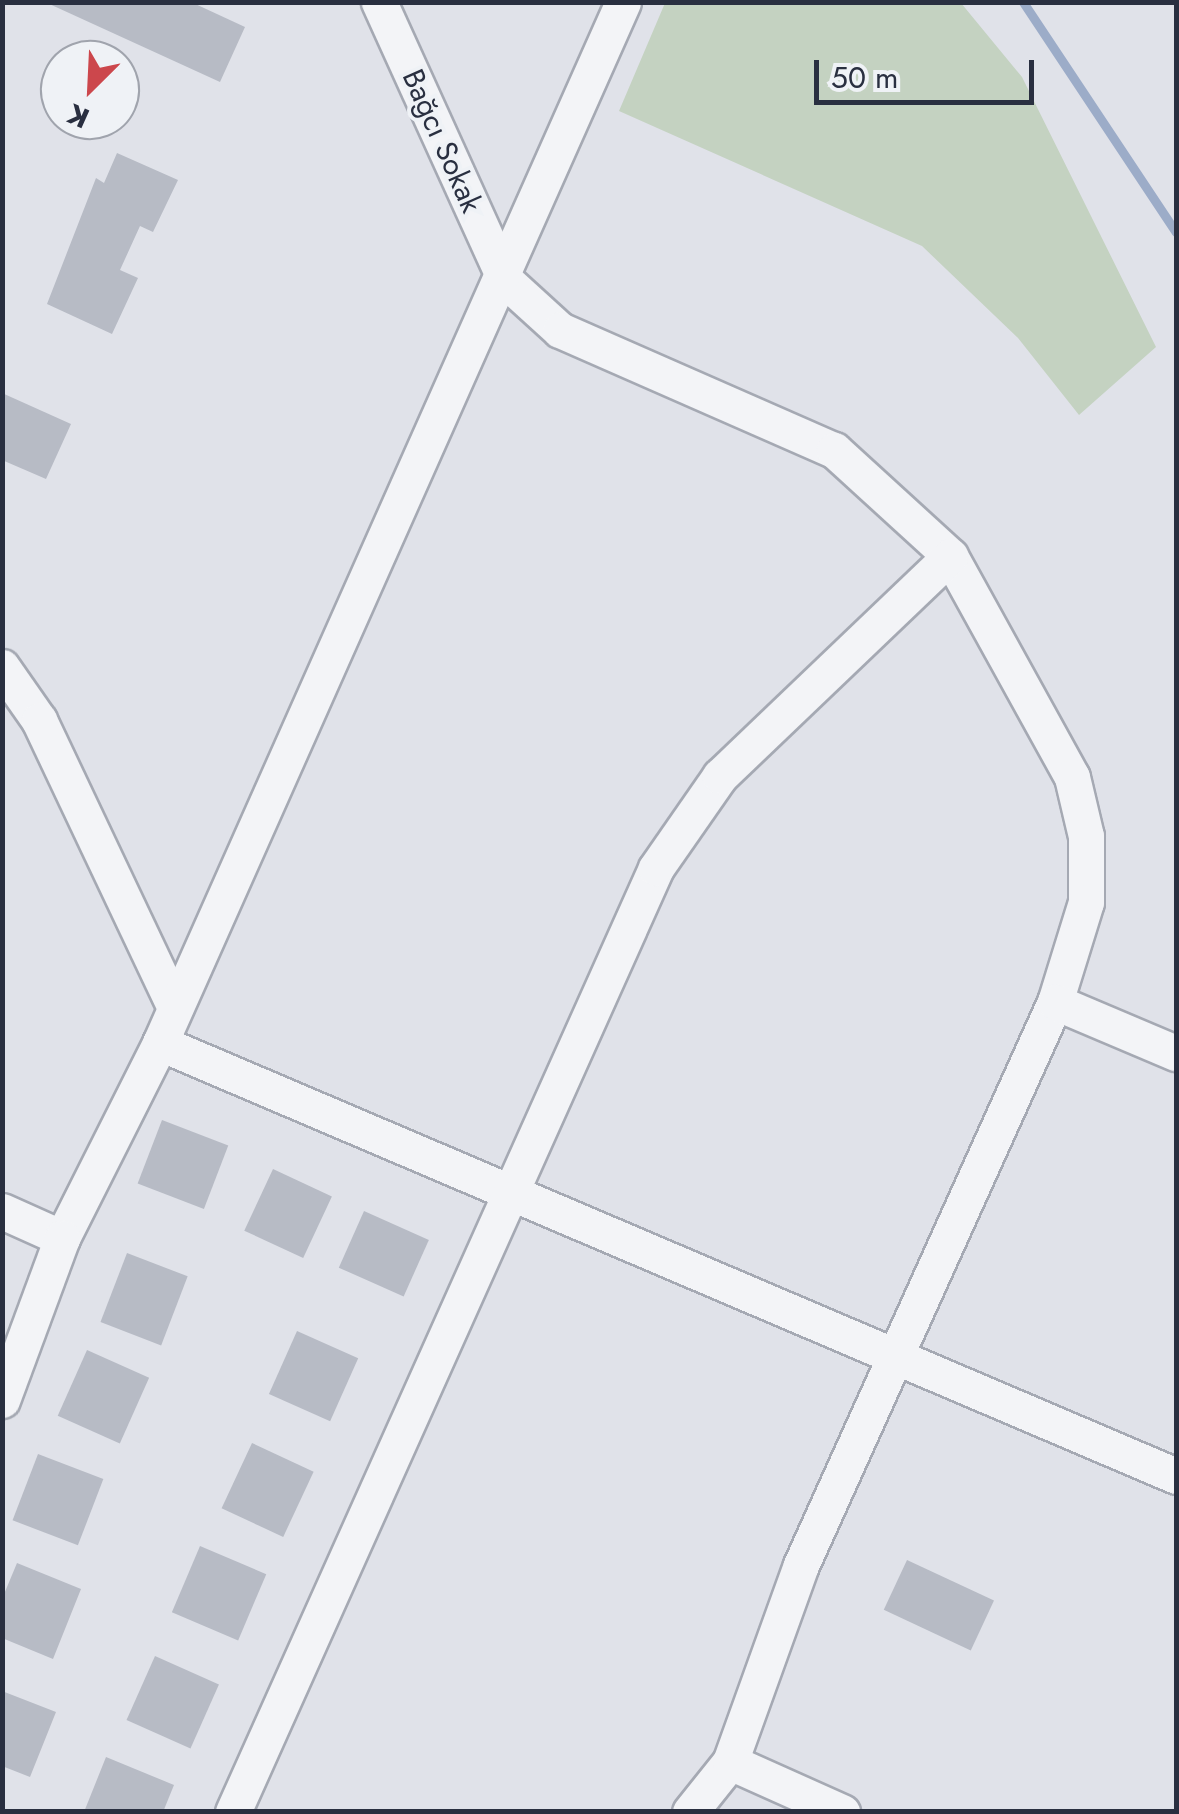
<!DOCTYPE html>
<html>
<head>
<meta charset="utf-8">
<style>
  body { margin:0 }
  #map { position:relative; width:1179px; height:1814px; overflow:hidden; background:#e0e2e9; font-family:Jost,sans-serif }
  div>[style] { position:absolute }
  .green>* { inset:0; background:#c4d2c1 }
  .stream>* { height:9px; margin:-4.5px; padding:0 4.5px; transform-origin:4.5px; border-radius:4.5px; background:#9cacc8 }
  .building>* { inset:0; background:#b7bbc5; transform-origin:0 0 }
  .roads { filter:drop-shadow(2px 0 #a5a9b3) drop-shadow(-2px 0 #a5a9b3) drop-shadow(0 2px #a5a9b3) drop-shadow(0 -2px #a5a9b3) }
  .minor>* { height:35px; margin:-17.5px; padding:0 17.5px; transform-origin:17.5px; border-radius:17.5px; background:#f3f4f7 }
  span { translate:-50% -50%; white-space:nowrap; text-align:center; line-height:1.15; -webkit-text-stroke:8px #eff2f6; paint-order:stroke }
  .street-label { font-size:30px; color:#292f40 }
  .frame { position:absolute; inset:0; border:5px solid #292f40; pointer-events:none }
  .north { position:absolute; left:40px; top:40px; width:100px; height:100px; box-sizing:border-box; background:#eff2f6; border:2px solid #a0a4ad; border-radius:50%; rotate:204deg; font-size:28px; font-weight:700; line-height:40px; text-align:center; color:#292f40 }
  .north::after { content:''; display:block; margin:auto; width:35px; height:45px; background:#cc474c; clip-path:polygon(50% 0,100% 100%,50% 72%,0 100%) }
  .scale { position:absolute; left:814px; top:60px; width:220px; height:45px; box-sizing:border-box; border:5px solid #292f40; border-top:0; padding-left:12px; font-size:30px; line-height:35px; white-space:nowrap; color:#292f40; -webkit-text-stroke:8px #eff2f6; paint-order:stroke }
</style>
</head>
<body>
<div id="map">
  <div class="green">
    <div style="clip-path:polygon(665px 3px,961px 3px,1022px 77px,1156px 347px,1079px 415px,1018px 338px,922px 246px,619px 111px)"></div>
  </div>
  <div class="stream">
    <div style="left:1023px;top:2px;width:276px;rotate:56.4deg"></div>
  </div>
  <div class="building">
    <div style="clip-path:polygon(45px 2px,191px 2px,245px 27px,220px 82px)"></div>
    <div style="clip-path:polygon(117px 153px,178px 180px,153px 232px,140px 226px,120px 270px,138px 278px,112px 334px,47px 304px,96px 178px,104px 183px)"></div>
    <div style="clip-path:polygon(2px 393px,71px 424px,46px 479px,2px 460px)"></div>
    <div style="left:162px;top:1120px;width:71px;height:68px;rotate:21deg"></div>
    <div style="left:273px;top:1169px;width:65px;height:68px;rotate:25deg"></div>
    <div style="left:364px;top:1211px;width:71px;height:62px;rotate:24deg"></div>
    <div style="left:127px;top:1253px;width:65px;height:74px;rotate:21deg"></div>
    <div style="left:297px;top:1331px;width:67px;height:69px;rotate:24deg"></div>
    <div style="left:87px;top:1350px;width:68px;height:72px;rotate:24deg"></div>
    <div style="left:252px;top:1443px;width:68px;height:72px;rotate:25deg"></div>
    <div style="left:38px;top:1454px;width:70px;height:71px;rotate:21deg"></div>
    <div style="left:200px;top:1546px;width:72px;height:72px;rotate:23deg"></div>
    <div style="left:907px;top:1560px;width:96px;height:55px;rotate:25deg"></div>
    <div style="clip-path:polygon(17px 1563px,81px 1589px,53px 1659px,2px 1638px,2px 1599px)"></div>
    <div style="left:155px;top:1656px;width:70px;height:70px;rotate:24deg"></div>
    <div style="clip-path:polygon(2px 1691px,56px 1712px,30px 1777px,2px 1766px)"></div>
    <div style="clip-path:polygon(106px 1757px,174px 1785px,163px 1812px,84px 1812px)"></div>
  </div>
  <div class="roads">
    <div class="minor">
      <div style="left:379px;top:2px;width:305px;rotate:65.6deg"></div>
      <div style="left:505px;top:280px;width:74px;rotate:42.3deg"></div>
      <div style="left:560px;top:330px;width:299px;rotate:23.7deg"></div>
      <div style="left:834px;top:450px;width:157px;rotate:42.4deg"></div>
      <div style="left:950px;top:556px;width:252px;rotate:61.1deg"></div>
      <div style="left:1072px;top:777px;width:61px;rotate:76.7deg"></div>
      <div style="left:1086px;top:836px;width:66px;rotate:90deg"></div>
      <div style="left:1086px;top:902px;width:105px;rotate:107.2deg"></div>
      <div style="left:1055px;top:1002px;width:618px;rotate:114.28deg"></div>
      <div style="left:801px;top:1565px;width:209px;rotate:109.8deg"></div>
      <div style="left:730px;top:1762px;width:64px;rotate:128.7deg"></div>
      <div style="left:2px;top:667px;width:65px;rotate:55.1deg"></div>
      <div style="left:39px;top:720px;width:318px;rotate:64.7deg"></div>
      <div style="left:1055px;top:1002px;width:131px;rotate:22.9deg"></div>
      <div style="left:160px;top:1043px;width:1104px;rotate:23.08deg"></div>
      <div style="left:2px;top:1211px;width:66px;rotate:24.2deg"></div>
      <div style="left:62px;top:1238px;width:218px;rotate:-63.3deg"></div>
      <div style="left:160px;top:1043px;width:1139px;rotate:-66.02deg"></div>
      <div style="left:2px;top:1400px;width:173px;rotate:-69.7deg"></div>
      <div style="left:730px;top:1762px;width:123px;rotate:24.1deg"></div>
      <div style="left:233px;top:1812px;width:1034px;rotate:-65.86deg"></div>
      <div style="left:656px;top:868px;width:112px;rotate:-55.2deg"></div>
      <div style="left:720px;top:776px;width:318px;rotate:-43.7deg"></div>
    </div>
  </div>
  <div class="street-label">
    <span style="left:442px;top:141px;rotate:66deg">Bağcı Sokak</span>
  </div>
  <div class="frame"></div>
  <div class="north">K</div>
  <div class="scale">50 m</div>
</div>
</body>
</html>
